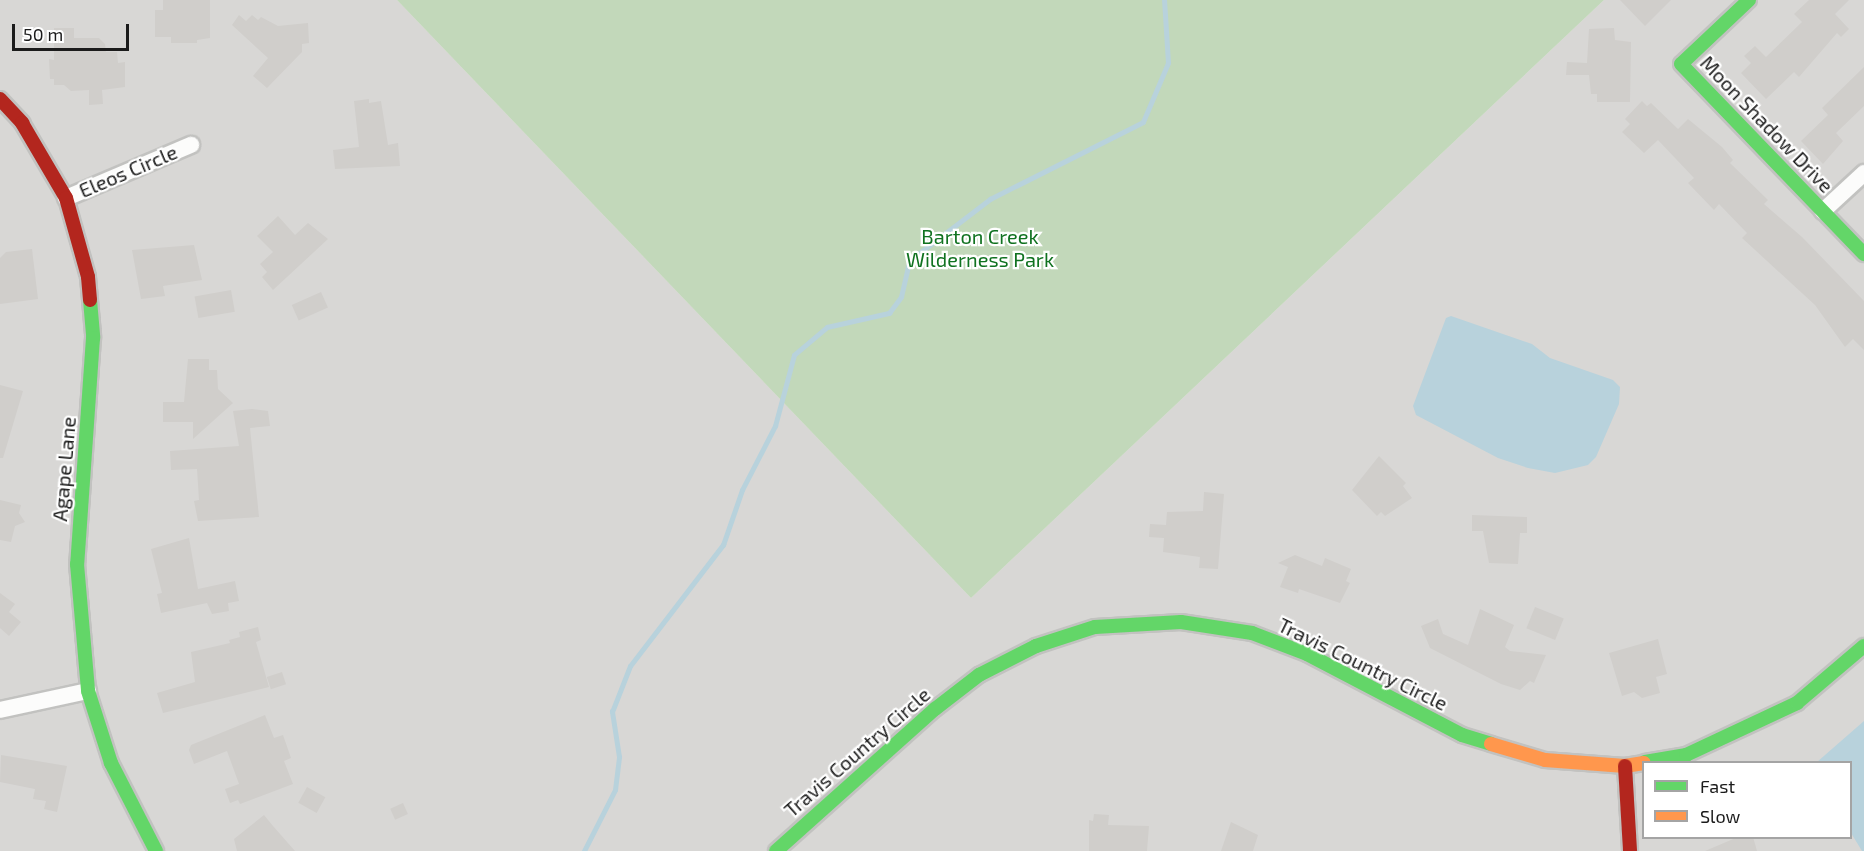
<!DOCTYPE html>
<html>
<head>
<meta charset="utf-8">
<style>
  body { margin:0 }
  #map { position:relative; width:1864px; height:851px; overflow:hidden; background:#e9e8e4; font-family:"Exo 2",sans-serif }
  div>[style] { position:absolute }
  .residential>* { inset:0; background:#d8d7d5 }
  .forest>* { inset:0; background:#c2d8ba }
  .water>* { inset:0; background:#b8d2dc }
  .stream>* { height:4.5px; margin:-2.25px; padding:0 2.25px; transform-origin:2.25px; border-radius:2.25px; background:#b8d2dc }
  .building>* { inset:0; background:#d0cecb; transform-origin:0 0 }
  .roads { filter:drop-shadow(2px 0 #c2c2c0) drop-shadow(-2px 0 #c2c2c0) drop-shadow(0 2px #c2c2c0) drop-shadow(0 -2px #c2c2c0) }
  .street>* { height:16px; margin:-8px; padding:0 8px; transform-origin:8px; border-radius:8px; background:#fcfcfb }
  .fast>* { height:14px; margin:-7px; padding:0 7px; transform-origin:7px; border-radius:7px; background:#63d668 }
  .slow>* { height:14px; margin:-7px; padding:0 7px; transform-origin:7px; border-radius:7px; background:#ff974d }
  .jam>* { height:14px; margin:-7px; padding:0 7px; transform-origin:7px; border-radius:7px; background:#b3261e }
  span { translate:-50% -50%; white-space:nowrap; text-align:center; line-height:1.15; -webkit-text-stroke:4.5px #fff; paint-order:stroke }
  .street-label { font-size:20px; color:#1b1b1b }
  .park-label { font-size:20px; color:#107220 }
  .legend { position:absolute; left:1642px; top:761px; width:210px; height:78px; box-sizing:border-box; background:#fff; border:2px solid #a4a4a4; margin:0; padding:8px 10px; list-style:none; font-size:18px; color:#1b1b1b }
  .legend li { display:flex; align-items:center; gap:12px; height:30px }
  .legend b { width:30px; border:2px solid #a4a4a4 }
  .scale { position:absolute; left:12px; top:24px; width:117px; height:27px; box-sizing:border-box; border:3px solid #1b1b1b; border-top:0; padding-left:8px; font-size:18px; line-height:21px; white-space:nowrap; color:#1b1b1b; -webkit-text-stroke:4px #fff; paint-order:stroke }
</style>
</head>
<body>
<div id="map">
  <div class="residential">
    <div style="clip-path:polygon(evenodd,0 0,397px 0,971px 598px,1604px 0,1864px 0,1864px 851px,0 851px,0 0,1644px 762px,1850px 762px,1850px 838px,1644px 838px,1644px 762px)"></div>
  </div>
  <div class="forest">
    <div style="clip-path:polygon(397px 0,1604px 0,971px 598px)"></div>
  </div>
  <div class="water">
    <div style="clip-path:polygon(1451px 316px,1532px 344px,1550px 358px,1613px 380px,1620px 387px,1619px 404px,1596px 457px,1588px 465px,1555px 473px,1528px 468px,1498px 458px,1416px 415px,1413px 406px,1446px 318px)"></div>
    <div style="clip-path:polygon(1864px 721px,1864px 851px,1862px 851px,1851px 833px,1850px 762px,1817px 762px)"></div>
  </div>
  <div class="stream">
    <div style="left:584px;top:851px;width:68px;rotate:-63.1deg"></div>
    <div style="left:615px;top:790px;width:33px;rotate:-83deg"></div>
    <div style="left:619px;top:757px;width:46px;rotate:-98.8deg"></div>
    <div style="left:612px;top:712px;width:49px;rotate:-68.6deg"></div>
    <div style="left:630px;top:666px;width:153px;rotate:-52.5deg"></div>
    <div style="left:723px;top:545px;width:58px;rotate:-70.9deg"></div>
    <div style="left:742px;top:490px;width:72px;rotate:-62.7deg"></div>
    <div style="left:775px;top:426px;width:73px;rotate:-75deg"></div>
    <div style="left:794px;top:355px;width:43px;rotate:-40.3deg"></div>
    <div style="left:827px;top:327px;width:64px;rotate:-12.7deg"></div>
    <div style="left:889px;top:313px;width:20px;rotate:-53deg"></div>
    <div style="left:901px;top:297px;width:37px;rotate:-77deg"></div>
    <div style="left:909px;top:261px;width:102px;rotate:-37.4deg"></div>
    <div style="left:990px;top:199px;width:171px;rotate:-26.7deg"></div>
    <div style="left:1143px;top:122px;width:64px;rotate:-67deg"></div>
    <div style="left:1168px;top:63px;width:63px;rotate:-93.6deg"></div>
  </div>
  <div class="building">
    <div style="clip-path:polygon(163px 0,210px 0,210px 38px,197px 40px,197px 43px,171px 43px,171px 37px,155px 37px,155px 10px,163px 10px)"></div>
    <div style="clip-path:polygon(1620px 0,1671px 0,1645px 26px)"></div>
    <div style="clip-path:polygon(1809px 0,1849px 0,1835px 14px,1849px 29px,1841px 37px,1837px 33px,1799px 77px,1794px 72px,1766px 99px,1741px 73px,1751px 63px,1744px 56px,1755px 46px,1766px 57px,1802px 22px,1794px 14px)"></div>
    <div style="clip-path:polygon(239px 15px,246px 21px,252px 15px,258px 20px,261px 17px,278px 26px,308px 23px,309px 43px,302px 44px,302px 52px,267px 88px,253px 76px,268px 58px,232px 25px)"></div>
    <div style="clip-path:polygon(54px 28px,74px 28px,74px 38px,99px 38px,105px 44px,106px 52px,117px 52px,118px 63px,125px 62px,125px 87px,102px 90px,103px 104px,89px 105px,89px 90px,71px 91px,64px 85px,54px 85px,54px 79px,50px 79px,49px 59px,54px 60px)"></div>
    <div style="clip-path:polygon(1614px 28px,1615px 40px,1631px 42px,1630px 102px,1597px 102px,1597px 94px,1591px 94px,1589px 75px,1566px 75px,1567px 62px,1587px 63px,1589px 29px)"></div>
    <div style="clip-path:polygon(1864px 67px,1864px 106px,1836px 133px,1843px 141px,1823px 164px,1801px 141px,1828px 115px,1822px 108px)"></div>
    <div style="clip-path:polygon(369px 99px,369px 103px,381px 101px,388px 145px,398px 143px,400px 166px,335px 169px,333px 150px,359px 147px,354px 101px)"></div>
    <div style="clip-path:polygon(1642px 101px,1647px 106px,1651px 103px,1678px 129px,1688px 119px,1722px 147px,1733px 160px,1730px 163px,1768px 200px,1764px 204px,1802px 237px,1864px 301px,1864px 350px,1853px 339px,1845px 347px,1815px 305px,1742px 238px,1747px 233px,1719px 204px,1714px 210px,1688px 183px,1694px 178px,1658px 140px,1644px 153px,1622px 132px,1630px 124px,1625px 119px)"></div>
    <div style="clip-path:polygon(278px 216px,295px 235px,308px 223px,328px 239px,273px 290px,262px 277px,267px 272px,260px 264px,273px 252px,257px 236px)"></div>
    <div style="clip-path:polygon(194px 245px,202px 280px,163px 286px,165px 296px,141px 299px,132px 250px)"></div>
    <div style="clip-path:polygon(32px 249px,38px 299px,0 304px,0 258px,6px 252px)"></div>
    <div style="left:231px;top:290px;width:22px;height:37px;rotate:80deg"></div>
    <div style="left:321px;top:292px;width:17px;height:32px;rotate:66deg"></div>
    <div style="clip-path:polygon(188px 359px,209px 359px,209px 370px,217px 370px,218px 389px,233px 403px,193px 439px,193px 422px,163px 422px,163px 402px,184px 402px)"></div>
    <div style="clip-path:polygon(0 385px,23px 391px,3px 458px,0 458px)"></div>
    <div style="clip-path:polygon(252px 409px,268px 411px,270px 426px,250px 428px,259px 517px,198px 521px,194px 501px,199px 500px,197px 469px,171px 470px,170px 451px,239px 446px,233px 411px)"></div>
    <div style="clip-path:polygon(1379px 456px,1406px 483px,1403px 486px,1412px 498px,1385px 516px,1381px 512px,1377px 516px,1352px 490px)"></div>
    <div style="clip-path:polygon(1204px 492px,1224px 494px,1218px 569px,1199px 568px,1200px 557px,1163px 552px,1164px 538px,1149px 537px,1150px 524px,1166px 525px,1167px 512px,1203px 511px)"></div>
    <div style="clip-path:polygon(0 500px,21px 505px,19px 513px,25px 522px,15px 526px,11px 542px,0 540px)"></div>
    <div style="clip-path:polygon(1472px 515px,1527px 517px,1527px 533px,1520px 533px,1518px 564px,1489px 563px,1483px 531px,1472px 531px)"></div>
    <div style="clip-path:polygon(189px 538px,198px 589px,235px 581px,239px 601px,228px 603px,229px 611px,212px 614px,207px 603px,161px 613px,157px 594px,162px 593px,151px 549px)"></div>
    <div style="clip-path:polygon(1295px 555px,1322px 566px,1325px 558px,1351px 569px,1346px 581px,1350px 583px,1340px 603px,1299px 589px,1298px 593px,1280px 587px,1288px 567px,1278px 563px)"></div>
    <div style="clip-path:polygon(0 593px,15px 604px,9px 612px,21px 622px,9px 636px,0 628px)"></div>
    <div style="left:1535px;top:607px;width:31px;height:23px;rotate:22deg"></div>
    <div style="clip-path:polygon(1480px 609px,1514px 625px,1505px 647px,1510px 651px,1546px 655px,1534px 683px,1530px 681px,1520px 690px,1501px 684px,1430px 648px,1421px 626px,1438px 619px,1443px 634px,1468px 645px)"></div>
    <div style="clip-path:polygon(258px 627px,261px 640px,256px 642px,269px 687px,163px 713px,157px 693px,195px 682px,191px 652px,230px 643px,229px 640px,240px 637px,239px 632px)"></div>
    <div style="clip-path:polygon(1658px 639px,1667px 674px,1656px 677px,1660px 693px,1642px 698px,1634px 692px,1622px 696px,1609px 653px)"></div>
    <div style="left:282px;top:672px;width:13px;height:16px;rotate:72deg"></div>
    <div style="clip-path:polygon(265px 715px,274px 738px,283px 735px,291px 758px,284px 761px,293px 784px,240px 804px,238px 800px,230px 803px,225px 789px,239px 784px,227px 751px,194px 764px,189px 750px,191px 745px)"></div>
    <div style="clip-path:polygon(1px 755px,67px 766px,57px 812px,44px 809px,46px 801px,33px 799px,35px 789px,0 782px)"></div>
    <div style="left:307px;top:787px;width:21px;height:18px;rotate:29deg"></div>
    <div style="left:403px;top:803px;width:12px;height:14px;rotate:66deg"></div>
    <div style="clip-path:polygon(1094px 814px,1109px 815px,1108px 825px,1149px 826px,1147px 851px,1089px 851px,1089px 820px,1093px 821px)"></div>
    <div style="clip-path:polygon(264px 815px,273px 826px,295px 851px,237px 851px,234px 839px)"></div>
    <div style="clip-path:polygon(1231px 822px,1258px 835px,1253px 851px,1221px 851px)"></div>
    <div style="clip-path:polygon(1738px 837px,1753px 837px,1757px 851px,1705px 851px)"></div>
  </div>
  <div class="roads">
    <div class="street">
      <div style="left:66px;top:198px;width:136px;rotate:-23deg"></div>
      <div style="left:1823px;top:211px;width:56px;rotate:-42.8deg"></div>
      <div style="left:0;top:710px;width:90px;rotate:-12.2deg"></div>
    </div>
    <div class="fast">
      <div style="left:1749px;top:0;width:93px;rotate:136.7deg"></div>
      <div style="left:1681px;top:64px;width:264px;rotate:46.1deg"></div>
      <div style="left:90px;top:300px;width:38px;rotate:85deg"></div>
      <div style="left:93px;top:338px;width:227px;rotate:94deg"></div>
      <div style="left:77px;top:564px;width:127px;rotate:85deg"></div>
      <div style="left:88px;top:691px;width:76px;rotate:72.3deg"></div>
      <div style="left:111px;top:763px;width:99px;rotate:62.9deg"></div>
      <div style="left:1645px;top:762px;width:42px;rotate:-9.7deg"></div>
      <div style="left:1686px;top:755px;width:123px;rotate:-25.1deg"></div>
      <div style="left:1797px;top:703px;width:88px;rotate:-40.4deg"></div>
      <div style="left:776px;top:851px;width:213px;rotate:-41.8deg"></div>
      <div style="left:935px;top:709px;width:56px;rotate:-37.7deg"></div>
      <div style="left:979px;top:675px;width:64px;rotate:-27deg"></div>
      <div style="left:1036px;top:646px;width:62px;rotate:-17.9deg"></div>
      <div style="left:1095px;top:627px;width:86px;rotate:-3.3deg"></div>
      <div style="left:1181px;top:622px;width:72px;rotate:8.8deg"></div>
      <div style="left:1252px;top:633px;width:59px;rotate:20.9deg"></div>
      <div style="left:1307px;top:654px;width:175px;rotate:27.6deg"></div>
      <div style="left:1462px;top:735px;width:30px;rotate:17deg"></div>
    </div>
    <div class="slow">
      <div style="left:1491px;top:744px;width:56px;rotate:16.5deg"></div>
      <div style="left:1545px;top:760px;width:80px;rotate:4.3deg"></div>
      <div style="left:1625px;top:766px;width:19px;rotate:-9deg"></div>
    </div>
    <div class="jam">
      <div style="left:0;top:99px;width:33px;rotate:47deg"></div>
      <div style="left:22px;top:123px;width:87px;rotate:59.6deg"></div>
      <div style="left:66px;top:198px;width:82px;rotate:74.4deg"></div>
      <div style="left:88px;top:277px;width:23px;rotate:85deg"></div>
      <div style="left:1625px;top:766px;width:85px;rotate:86.6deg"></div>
    </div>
  </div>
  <div class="street-label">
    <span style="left:1767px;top:124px;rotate:46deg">Moon Shadow Drive</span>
    <span style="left:128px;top:171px;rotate:-23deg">Eleos Circle</span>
    <span style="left:64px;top:469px;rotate:-85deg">Agape Lane</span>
    <span style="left:1363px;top:664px;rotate:26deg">Travis Country Circle</span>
    <span style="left:857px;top:752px;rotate:-41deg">Travis Country Circle</span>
  </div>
  <div class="park-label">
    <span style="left:980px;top:248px">Barton Creek<br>Wilderness Park</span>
  </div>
  <ul class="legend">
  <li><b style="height:8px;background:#63d668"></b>Fast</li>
  <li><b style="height:8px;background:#ff974d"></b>Slow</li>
  </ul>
  <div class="scale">50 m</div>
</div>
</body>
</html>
